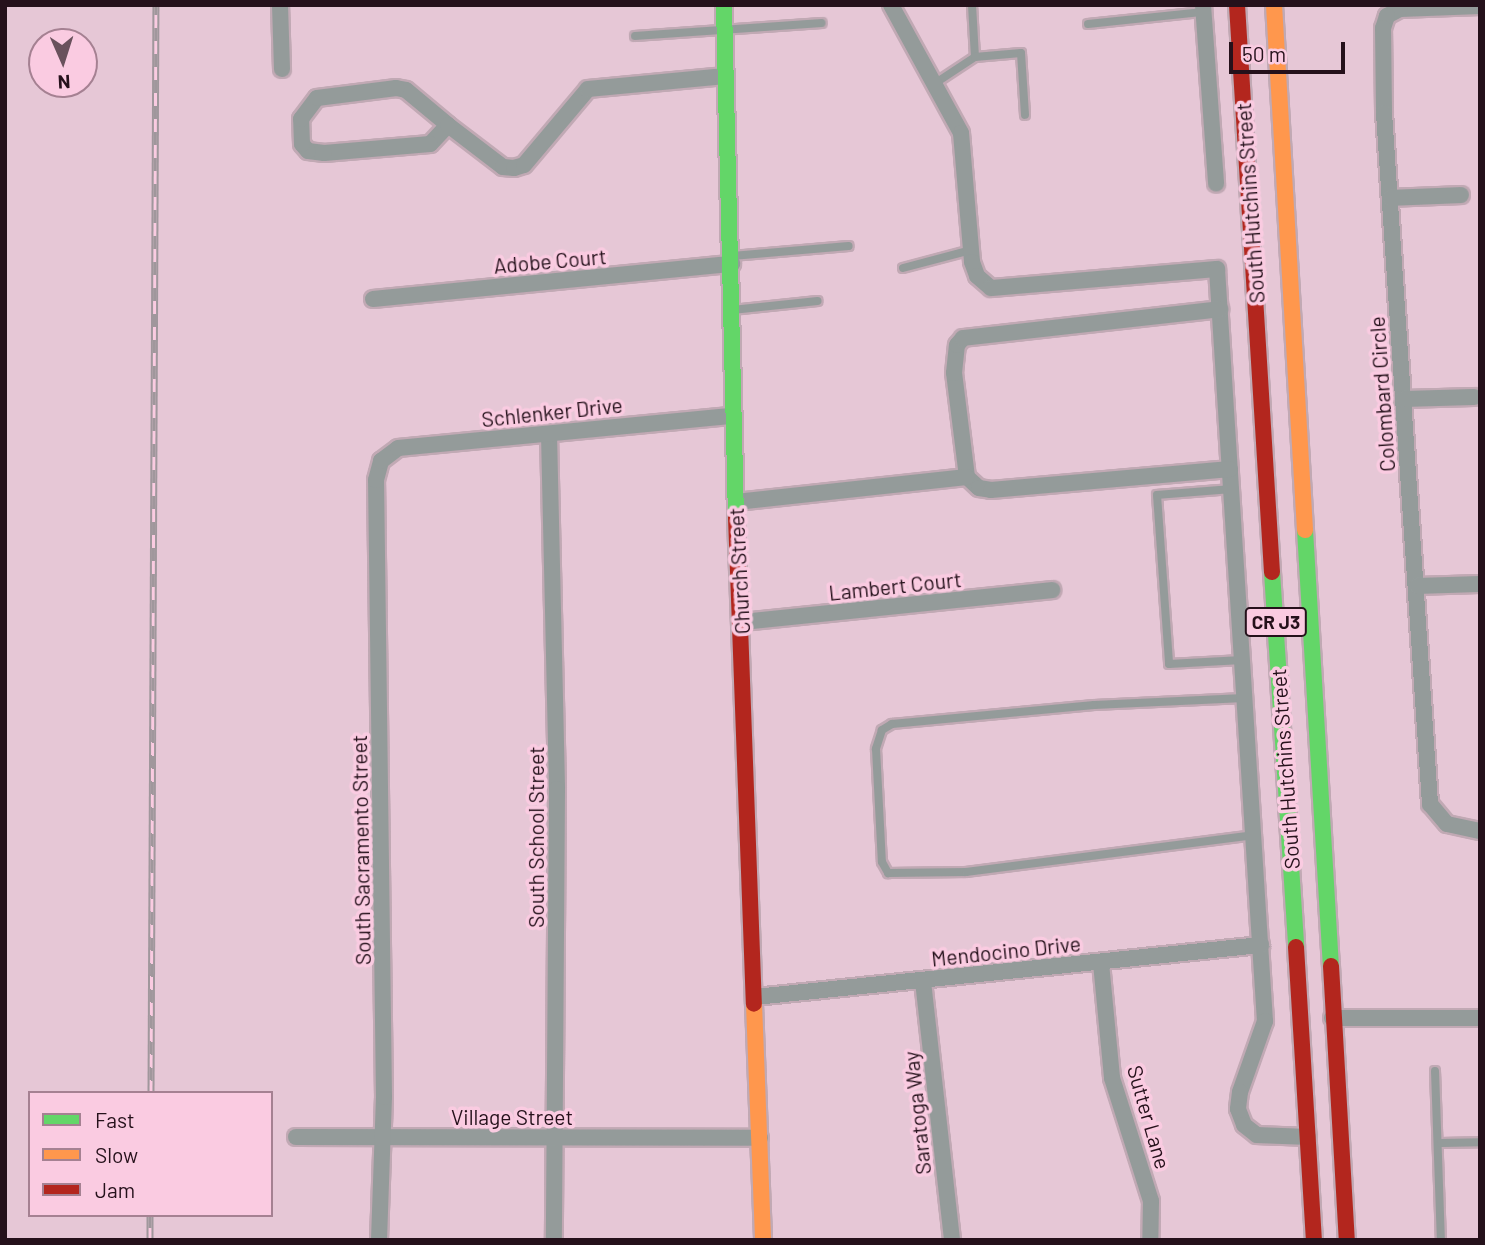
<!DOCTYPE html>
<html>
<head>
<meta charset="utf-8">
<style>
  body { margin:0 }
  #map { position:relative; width:1485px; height:1245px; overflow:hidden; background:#e6c7d6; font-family:Barlow,sans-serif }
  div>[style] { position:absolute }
  .roads { filter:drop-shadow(2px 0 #c1a9b4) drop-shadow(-2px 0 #c1a9b4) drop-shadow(0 2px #c1a9b4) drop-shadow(0 -2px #c1a9b4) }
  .lane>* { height:8px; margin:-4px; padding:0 4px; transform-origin:4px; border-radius:4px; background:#949b9a }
  .street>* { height:16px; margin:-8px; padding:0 8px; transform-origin:8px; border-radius:8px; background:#949b9a }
  .fast>* { height:16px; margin:-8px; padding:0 8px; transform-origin:8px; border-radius:8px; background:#63d668 }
  .slow>* { height:16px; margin:-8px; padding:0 8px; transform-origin:8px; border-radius:8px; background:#ff974d }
  .jam>* { height:16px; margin:-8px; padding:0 8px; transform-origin:8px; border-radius:8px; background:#b3261e }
  .rail>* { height:7px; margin-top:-3.5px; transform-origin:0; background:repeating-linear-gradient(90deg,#facbe1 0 13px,#a0979c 0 26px); box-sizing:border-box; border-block:2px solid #a0979c }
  span { translate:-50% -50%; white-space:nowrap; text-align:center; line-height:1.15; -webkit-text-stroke:7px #facbe1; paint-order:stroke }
  .shield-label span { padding:2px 5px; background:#facbe1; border:2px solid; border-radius:5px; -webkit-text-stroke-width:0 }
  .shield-label { font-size:19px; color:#25111b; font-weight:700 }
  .street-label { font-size:21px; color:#25111b }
  .frame { position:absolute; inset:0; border:7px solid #25111b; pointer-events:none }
  .legend { position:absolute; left:28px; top:1091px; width:245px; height:126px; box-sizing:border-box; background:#facbe1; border:2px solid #a58192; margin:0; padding:9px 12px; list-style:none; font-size:21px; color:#25111b }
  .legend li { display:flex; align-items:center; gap:14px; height:35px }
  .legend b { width:35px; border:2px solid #a58192 }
  .north { position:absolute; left:28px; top:28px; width:70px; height:70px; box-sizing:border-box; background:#facbe1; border:2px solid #a58192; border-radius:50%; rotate:177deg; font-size:19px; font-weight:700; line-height:28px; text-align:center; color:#25111b }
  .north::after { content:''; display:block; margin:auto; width:24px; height:32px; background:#69515c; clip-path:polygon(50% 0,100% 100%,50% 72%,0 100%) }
  .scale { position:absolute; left:1229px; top:42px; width:116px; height:32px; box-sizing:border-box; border:4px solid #25111b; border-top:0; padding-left:9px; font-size:21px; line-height:24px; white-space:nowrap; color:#25111b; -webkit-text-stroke:5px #facbe1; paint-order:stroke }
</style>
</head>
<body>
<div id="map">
  <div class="roads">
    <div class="lane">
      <div style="left:972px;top:5px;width:52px;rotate:86.7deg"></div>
      <div style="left:1088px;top:24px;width:116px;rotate:-6deg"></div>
      <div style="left:635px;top:36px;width:187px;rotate:-4deg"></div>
      <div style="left:934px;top:84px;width:49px;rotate:-33.4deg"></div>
      <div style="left:975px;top:57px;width:46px;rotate:-5deg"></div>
      <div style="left:1021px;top:53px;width:62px;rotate:86.3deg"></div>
      <div style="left:732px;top:256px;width:117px;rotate:-4.9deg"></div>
      <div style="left:903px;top:268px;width:70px;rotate:-14.8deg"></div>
      <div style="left:732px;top:310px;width:86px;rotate:-6deg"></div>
      <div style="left:1231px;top:489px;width:74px;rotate:175.4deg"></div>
      <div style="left:1157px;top:495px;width:169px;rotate:85.9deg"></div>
      <div style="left:1169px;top:664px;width:73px;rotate:-3.1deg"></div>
      <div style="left:1244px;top:698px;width:150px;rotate:177.3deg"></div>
      <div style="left:1094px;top:705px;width:203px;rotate:174.6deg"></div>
      <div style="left:892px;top:724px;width:12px;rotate:149deg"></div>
      <div style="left:882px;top:730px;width:20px;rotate:108deg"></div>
      <div style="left:876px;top:749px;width:113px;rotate:87deg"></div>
      <div style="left:882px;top:862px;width:13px;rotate:61deg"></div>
      <div style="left:888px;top:873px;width:78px;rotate:-0.7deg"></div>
      <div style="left:966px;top:872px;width:289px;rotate:-7.3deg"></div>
      <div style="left:1435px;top:1071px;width:169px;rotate:88deg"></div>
      <div style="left:1441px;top:1143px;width:39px;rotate:-1deg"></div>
    </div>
    <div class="street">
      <div style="left:280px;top:5px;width:64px;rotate:88.2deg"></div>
      <div style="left:891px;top:5px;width:146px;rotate:61.3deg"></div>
      <div style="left:961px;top:133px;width:129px;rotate:85.1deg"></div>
      <div style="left:972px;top:262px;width:15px;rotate:70deg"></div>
      <div style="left:977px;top:276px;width:18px;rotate:41deg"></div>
      <div style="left:991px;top:288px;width:227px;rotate:-4.8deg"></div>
      <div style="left:1217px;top:269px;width:754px;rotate:86.35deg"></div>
      <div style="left:1265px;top:1021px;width:75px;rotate:109.4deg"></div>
      <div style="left:1240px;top:1092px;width:17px;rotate:97deg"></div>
      <div style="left:1238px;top:1109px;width:17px;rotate:69deg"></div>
      <div style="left:1244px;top:1125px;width:16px;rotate:38deg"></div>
      <div style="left:1257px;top:1135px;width:51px;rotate:2.2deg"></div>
      <div style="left:1203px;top:5px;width:179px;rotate:85.8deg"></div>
      <div style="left:1480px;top:6px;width:80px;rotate:177.9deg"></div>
      <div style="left:1400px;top:9px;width:15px;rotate:152deg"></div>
      <div style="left:1387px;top:16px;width:13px;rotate:108deg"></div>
      <div style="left:1383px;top:28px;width:85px;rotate:89.3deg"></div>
      <div style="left:1384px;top:113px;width:693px;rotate:86.19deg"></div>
      <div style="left:1430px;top:804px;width:26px;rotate:50deg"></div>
      <div style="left:1447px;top:824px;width:34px;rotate:12deg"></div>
      <div style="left:396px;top:88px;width:10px;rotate:11deg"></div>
      <div style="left:406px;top:90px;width:55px;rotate:39.8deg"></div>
      <div style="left:448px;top:125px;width:26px;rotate:133deg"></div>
      <div style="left:430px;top:144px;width:106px;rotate:175.1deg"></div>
      <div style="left:324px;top:153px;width:16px;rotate:-173deg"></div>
      <div style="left:308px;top:151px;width:9px;rotate:-131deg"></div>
      <div style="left:302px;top:144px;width:25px;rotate:-92deg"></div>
      <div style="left:301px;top:119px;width:26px;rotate:-53deg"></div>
      <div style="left:317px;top:98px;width:80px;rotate:-7.2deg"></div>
      <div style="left:448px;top:125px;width:69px;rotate:37.4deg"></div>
      <div style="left:503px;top:167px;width:11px;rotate:5deg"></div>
      <div style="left:514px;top:168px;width:10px;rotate:-17deg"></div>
      <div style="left:524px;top:165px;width:99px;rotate:-49.9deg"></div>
      <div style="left:588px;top:89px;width:138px;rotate:-5.4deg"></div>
      <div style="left:1390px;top:198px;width:71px;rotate:-2.4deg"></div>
      <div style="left:373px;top:299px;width:361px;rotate:-5.6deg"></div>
      <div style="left:1403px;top:399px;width:71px;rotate:-1.6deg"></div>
      <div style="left:549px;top:434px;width:355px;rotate:88.7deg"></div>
      <div style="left:557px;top:789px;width:451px;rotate:90.4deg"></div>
      <div style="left:967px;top:477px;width:105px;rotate:-97.1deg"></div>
      <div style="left:954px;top:373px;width:28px;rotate:-84deg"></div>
      <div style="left:957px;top:345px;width:9px;rotate:-49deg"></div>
      <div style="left:963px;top:338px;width:259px;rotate:-6.4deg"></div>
      <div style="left:967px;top:477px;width:16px;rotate:43deg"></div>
      <div style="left:979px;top:488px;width:12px;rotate:9deg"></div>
      <div style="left:991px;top:490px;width:240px;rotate:-5deg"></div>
      <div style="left:736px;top:502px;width:232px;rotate:-6.2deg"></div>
      <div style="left:1417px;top:586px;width:63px;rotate:-1.8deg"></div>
      <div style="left:743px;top:622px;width:311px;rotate:-5.9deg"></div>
      <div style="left:1101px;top:963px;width:116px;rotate:84.5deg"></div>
      <div style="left:1112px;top:1078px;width:129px;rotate:72.4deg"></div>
      <div style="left:1151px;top:1201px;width:39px;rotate:91deg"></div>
      <div style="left:923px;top:981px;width:261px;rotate:83.6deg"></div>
      <div style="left:755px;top:997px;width:509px;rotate:-5.87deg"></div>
      <div style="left:1332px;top:1018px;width:148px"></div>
      <div style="left:296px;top:1137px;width:464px;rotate:0.1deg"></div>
      <div style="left:379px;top:1240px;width:143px;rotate:-88deg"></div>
      <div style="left:384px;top:1097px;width:617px;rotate:-90.74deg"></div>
      <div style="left:376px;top:480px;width:20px;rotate:-75deg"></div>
      <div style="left:381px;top:461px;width:21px;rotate:-37deg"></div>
      <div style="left:398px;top:448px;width:336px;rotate:-5.5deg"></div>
    </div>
    <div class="fast">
      <div style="left:724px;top:5px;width:512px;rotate:88.66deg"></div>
      <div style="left:1305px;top:530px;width:437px;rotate:86.6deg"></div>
      <div style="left:1272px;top:572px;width:376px;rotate:86.3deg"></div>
    </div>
    <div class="slow">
      <div style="left:1274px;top:5px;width:526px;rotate:86.62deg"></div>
      <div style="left:754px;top:1004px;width:236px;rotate:87.8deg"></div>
    </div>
    <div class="jam">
      <div style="left:1237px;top:5px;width:568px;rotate:86.47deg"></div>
      <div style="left:736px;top:517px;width:487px;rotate:87.9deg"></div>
      <div style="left:1296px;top:947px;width:294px;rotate:86.5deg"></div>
      <div style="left:1331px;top:966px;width:274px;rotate:86.7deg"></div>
    </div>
  </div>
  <div class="rail">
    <div style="left:151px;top:1093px;width:1088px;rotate:-89.74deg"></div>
    <div style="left:150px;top:1240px;width:25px;rotate:-90deg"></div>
  </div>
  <div class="shield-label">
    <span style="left:1276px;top:622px">CR J3</span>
  </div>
  <div class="street-label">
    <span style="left:1250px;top:203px;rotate:-94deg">South Hutchins Street</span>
    <span style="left:550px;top:261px;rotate:-5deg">Adobe Court</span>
    <span style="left:1382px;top:394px;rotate:-94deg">Colombard Circle</span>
    <span style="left:552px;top:412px;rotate:-6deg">Schlenker Drive</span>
    <span style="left:739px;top:571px;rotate:-93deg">Church Street</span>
    <span style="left:895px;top:586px;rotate:-6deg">Lambert Court</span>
    <span style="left:1285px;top:769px;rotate:-94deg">South Hutchins Street</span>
    <span style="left:536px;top:837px;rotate:-90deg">South School Street</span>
    <span style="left:361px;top:850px;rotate:-91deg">South Sacramento Street</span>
    <span style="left:1006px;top:951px;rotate:-6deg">Mendocino Drive</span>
    <span style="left:917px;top:1113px;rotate:-96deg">Saratoga Way</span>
    <span style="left:512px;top:1117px">Village Street</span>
    <span style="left:1149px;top:1117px;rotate:74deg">Sutter Lane</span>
  </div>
  <div class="frame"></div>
  <ul class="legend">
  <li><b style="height:9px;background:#63d668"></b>Fast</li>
  <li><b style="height:9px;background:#ff974d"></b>Slow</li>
  <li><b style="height:9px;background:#b3261e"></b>Jam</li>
  </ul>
  <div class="north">N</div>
  <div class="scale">50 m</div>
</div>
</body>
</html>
